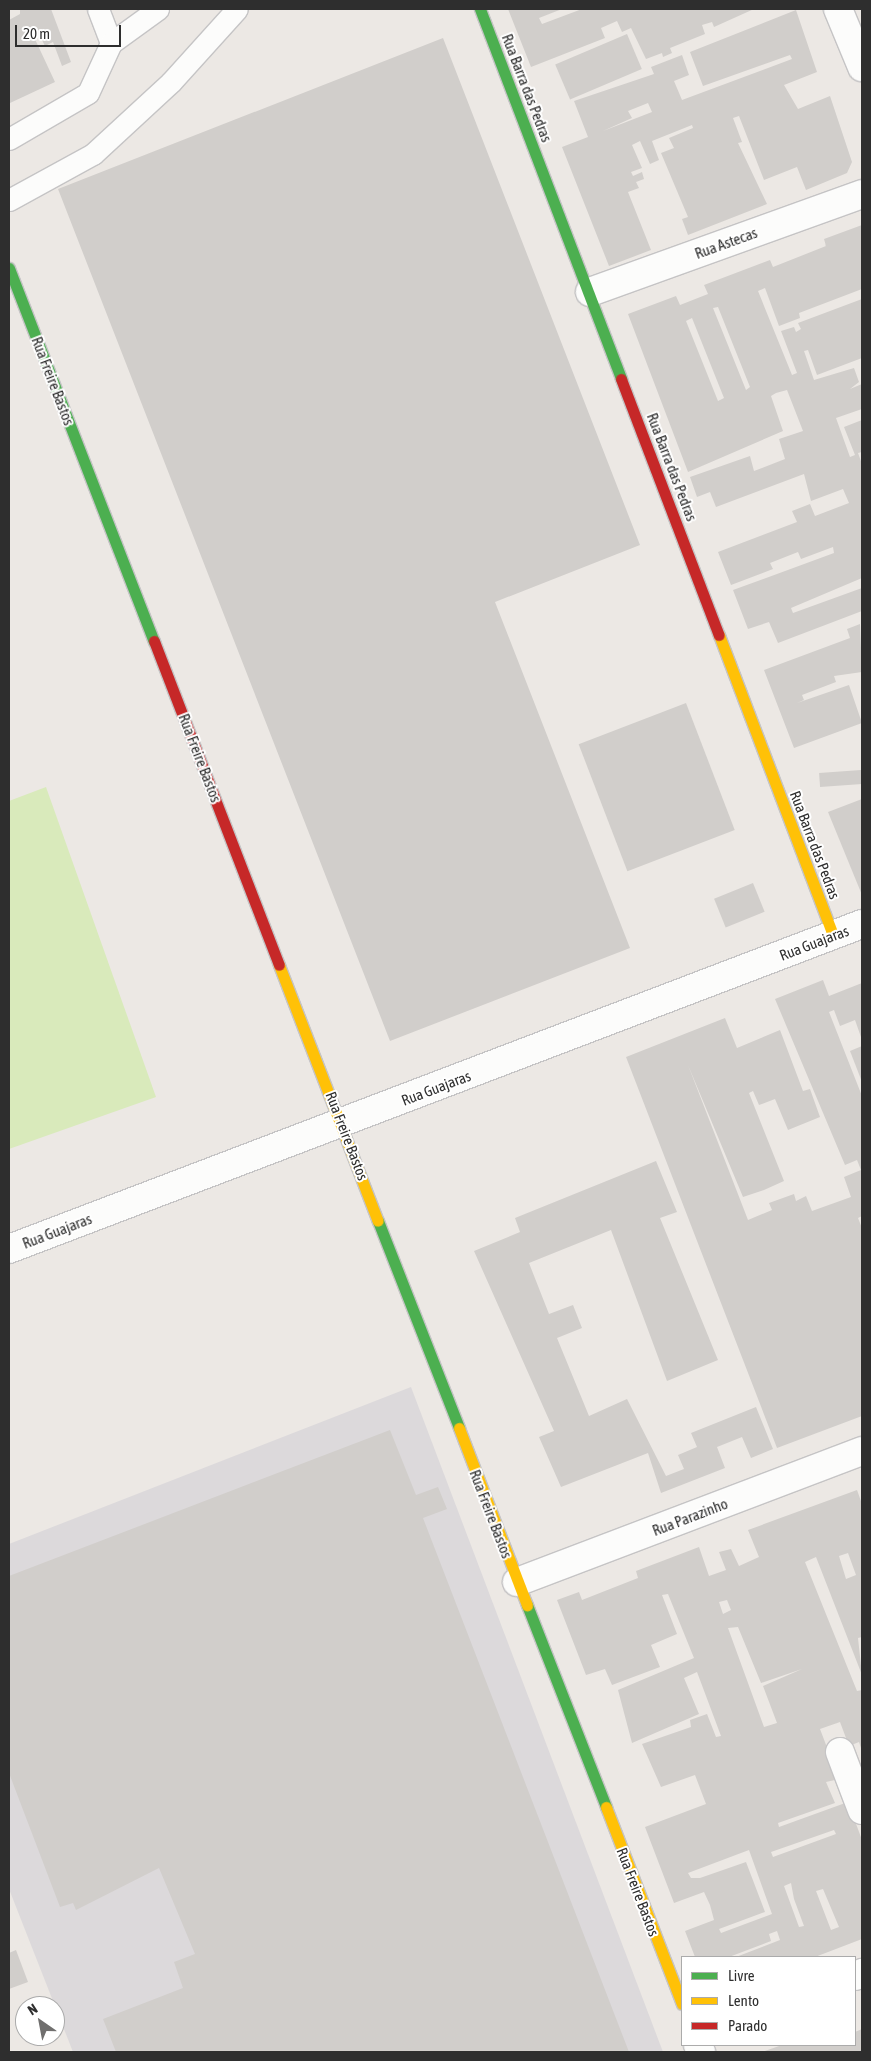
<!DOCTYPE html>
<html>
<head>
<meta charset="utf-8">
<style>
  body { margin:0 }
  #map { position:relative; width:871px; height:2061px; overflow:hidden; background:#ece8e4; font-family:"Asap Condensed",sans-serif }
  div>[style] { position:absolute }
  .industrial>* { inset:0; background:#dcd9db }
  .pitch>* { inset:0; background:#d9eabb }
  .building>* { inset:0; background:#d1cecb; transform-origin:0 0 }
  .roads { filter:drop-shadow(1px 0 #c5c4c5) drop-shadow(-1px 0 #c5c4c5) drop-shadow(0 1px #c5c4c5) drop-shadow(0 -1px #c5c4c5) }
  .lane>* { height:21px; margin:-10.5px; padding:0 10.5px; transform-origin:10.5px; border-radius:10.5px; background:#fcfcfb }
  .street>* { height:28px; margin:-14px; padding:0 14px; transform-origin:14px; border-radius:14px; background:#fcfcfb }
  .fast>* { height:11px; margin:-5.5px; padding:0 5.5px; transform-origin:5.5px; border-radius:5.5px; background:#4caf50 }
  .slow>* { height:11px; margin:-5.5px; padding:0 5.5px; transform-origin:5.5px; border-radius:5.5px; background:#ffc107 }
  .jam>* { height:11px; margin:-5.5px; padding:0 5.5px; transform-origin:5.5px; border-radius:5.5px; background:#c62828 }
  span { translate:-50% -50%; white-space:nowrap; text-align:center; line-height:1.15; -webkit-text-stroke:4px #fff; paint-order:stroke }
  .street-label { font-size:15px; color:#2e2e2e }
  .frame { position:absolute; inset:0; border:10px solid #2e2e2e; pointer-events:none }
  .legend { position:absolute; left:681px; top:1956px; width:175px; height:90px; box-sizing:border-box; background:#fff; border:1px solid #ababab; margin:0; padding:6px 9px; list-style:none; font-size:15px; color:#2e2e2e }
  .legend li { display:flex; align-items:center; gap:10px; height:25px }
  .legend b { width:25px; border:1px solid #ababab }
  .north { position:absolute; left:15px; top:1996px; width:50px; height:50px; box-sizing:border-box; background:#fff; border:1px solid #ababab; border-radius:50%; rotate:327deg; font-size:14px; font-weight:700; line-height:20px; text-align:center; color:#2e2e2e }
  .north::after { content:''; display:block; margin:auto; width:18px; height:22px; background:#706f6e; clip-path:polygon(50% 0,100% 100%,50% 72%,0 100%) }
  .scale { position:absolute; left:15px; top:25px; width:106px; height:22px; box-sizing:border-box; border:2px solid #2e2e2e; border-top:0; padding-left:6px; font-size:15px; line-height:18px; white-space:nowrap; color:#2e2e2e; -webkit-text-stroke:4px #fff; paint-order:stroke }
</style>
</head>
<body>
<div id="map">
  <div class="industrial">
    <div style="clip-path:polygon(411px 1387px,663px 2052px,73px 2052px,9px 1889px,9px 1544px)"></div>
  </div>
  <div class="pitch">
    <div style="clip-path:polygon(46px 787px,156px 1097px,9px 1149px,9px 801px)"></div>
  </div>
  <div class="building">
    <div style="clip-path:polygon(20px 9px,51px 9px,71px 62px,62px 66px,53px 42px,45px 46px,39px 34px,34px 37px,55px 82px,10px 103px,9px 20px,20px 14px)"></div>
    <div style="clip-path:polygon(508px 9px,562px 9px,539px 18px,542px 24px,582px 9px,754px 9px,714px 27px,712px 22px,702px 25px,705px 34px,670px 48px,672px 53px,663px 57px,662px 53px,646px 59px,631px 28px,622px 32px,617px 21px,601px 28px,605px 38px,531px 67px)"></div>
    <div style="clip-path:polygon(evenodd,796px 10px,817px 72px,784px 85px,798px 109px,830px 96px,852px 162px,847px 173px,806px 190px,797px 167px,764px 180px,739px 116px,733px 118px,742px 142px,738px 143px,767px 204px,688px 235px,682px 219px,688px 217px,661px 153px,674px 148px,669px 138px,693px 128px,692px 125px,652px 141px,659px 160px,650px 164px,640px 141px,632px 145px,642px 168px,631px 172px,633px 176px,642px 172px,644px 179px,636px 182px,639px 188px,628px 192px,651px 250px,609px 266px,562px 147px,588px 137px,574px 101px,654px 74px,651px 67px,682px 55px,689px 75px,674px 81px,682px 100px,792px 59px,790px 55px,703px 86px,690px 52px,796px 10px,648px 103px,652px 112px,603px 131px,632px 118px,628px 111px,648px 103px)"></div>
    <div style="left:627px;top:34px;width:38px;height:78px;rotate:67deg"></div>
    <div style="clip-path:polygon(443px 38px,640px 545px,495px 602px,630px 948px,390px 1041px,58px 189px)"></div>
    <div style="clip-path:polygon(evenodd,862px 225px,862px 289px,799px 313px,800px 318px,779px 326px,765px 288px,758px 291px,792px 375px,797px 373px,781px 331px,794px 327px,796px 332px,801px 329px,798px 323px,862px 299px,862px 358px,817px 375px,808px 350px,804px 351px,814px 380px,854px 368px,859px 382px,850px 389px,862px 384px,862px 409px,836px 418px,850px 457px,855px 455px,844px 427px,862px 420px,862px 452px,858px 453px,862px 464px,862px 578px,791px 608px,793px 613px,862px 588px,862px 611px,778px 643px,769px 622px,748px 629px,733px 590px,834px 553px,833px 547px,801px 559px,798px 552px,770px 563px,773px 569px,731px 585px,718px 552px,797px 522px,792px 511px,810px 504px,815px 516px,849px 503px,843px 489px,811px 501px,804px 474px,716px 507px,710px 492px,697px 497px,690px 477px,750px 456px,754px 471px,785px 459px,779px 439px,803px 431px,787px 390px,776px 393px,771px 396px,783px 431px,688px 472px,628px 314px,676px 296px,680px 305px,708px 294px,704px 285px,770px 260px,773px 267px,826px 246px,824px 239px,862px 225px,718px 307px,750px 387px,746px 390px,713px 308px,718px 307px,862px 225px,692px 318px,724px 398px,718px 401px,686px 321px,692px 318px)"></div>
    <div style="clip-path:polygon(860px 624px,862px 672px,834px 676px,836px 682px,802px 695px,804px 700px,797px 703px,849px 685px,862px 723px,794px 748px,764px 670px,850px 638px,847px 629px)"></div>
    <div style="left:686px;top:703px;width:136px;height:115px;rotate:69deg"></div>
    <div style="left:861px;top:770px;width:14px;height:42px;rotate:86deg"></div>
    <div style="clip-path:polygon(862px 799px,862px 895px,828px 812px)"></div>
    <div style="left:753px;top:883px;width:31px;height:42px;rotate:68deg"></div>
    <div style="clip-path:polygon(823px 980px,829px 996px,862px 983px,862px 1040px,855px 1020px,840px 1026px,834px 1010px,829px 1012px,862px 1096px,862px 1216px,858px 1218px,862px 1228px,862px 1416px,777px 1448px,626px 1057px,725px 1018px,737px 1048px,780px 1030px,803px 1091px,810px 1089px,820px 1117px,788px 1130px,775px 1099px,759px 1105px,753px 1091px,749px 1093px,784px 1181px,764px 1190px,743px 1197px,688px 1065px,748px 1220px,772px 1210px,769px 1203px,794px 1194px,796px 1201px,806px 1196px,812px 1211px,851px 1197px,844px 1177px,861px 1170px,857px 1160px,845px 1165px,775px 999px)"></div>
    <div style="clip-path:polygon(862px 1046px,862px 1082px,850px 1051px)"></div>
    <div style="clip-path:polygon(656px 1161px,677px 1212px,660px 1218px,718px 1360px,667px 1381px,611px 1230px,529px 1263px,549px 1314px,573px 1305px,582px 1328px,557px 1338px,589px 1416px,627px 1399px,666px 1476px,684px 1469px,678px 1455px,697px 1447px,691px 1433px,756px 1407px,773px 1449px,751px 1458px,742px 1437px,717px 1447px,725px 1468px,661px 1493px,648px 1453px,561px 1487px,539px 1437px,554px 1431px,474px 1251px,520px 1232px,515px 1218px)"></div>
    <div style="clip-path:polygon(390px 1430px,416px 1495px,438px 1487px,447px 1509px,423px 1518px,629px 2052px,116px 2052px,103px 2019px,183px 1988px,174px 1962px,195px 1954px,159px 1868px,76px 1910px,73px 1903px,60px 1907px,9px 1773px,9px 1576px)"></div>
    <div style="clip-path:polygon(evenodd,857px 1490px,862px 1504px,862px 1637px,858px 1638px,862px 1675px,816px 1557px,805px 1562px,857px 1691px,862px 1690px,862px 1751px,859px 1742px,849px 1746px,840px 1722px,820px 1729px,839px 1779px,826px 1782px,835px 1803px,778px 1823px,779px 1827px,848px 1802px,862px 1840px,862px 1939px,815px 1957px,736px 1957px,780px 1940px,777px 1931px,769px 1934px,771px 1941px,729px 1957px,695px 1957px,685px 1931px,714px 1920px,710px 1905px,704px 1892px,674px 1903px,645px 1827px,706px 1804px,695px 1775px,661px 1787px,642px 1744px,691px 1727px,690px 1720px,707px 1714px,716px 1737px,721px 1736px,697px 1672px,684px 1678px,699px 1714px,632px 1743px,618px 1690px,694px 1658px,668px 1594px,662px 1595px,677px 1634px,651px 1645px,660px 1667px,612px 1685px,605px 1669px,586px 1675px,557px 1600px,579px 1592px,582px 1600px,638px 1578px,636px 1571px,699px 1547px,709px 1576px,726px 1570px,719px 1552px,731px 1549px,739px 1566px,759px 1557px,748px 1530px,857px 1490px,848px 1553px,856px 1575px,846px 1579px,839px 1556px,848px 1553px,857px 1490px,727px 1600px,731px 1610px,723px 1614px,719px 1602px,727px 1600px,857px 1490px,738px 1627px,761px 1683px,802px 1669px,763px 1686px,777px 1723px,764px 1727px,728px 1628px,738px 1627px,857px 1490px,834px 1830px,836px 1834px,773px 1857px,771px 1852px,834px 1830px,857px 1490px,749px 1850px,772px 1914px,721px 1933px,719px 1929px,765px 1912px,746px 1862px,700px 1878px,691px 1878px,688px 1873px,749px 1850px,857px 1490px,791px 1883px,794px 1899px,804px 1926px,799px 1927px,784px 1886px,791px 1883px,857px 1490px,823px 1889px,839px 1927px,831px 1930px,816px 1891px,823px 1889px)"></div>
    <div style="clip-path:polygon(16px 1950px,28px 1982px,9px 1989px,9px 1953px)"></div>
    <div style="clip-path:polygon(862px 2029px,862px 2052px,762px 2052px,782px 2045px,855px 2045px,855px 2032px)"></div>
  </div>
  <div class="roads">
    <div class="lane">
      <div style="left:98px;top:9px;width:36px;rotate:69deg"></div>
      <div style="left:9px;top:139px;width:91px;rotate:-30.2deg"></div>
      <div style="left:88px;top:93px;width:55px;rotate:-65.3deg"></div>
      <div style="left:111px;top:43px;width:58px;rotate:-35.9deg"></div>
      <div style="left:9px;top:200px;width:96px;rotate:-28.7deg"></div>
      <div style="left:93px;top:154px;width:106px;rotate:-42.7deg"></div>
      <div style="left:171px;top:82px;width:98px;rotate:-47.9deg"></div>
    </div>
    <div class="street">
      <div style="left:838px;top:9px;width:63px;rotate:67.5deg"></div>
      <div style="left:590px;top:292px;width:289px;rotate:-19.8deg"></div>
      <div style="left:9px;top:1249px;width:913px;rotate:-20.86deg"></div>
      <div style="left:517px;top:1582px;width:369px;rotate:-20.8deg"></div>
      <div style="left:840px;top:1752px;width:62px;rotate:69.2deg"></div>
      <div style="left:855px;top:1976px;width:8px;rotate:-23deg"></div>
      <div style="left:698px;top:2045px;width:8px;rotate:67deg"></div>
    </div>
    <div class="fast">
      <div style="left:480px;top:9px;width:396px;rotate:69.1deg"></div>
      <div style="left:9px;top:268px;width:400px;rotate:68.8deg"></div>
      <div style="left:378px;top:1221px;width:222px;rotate:68.6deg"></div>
      <div style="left:527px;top:1605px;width:217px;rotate:68.6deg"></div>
    </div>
    <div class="slow">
      <div style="left:719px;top:635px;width:321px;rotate:69.2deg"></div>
      <div style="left:279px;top:965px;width:274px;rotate:68.9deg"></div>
      <div style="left:459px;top:1428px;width:190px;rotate:69deg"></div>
      <div style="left:606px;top:1807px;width:211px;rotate:68.9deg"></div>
    </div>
    <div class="jam">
      <div style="left:621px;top:379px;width:274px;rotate:69.1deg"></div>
      <div style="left:154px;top:641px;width:347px;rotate:68.9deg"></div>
    </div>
  </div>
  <div class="street-label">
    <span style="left:527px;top:88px;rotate:69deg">Rua Barra das Pedras</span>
    <span style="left:726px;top:243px;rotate:-20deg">Rua Astecas</span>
    <span style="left:53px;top:381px;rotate:69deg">Rua Freire Bastos</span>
    <span style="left:672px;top:467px;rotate:69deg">Rua Barra das Pedras</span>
    <span style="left:200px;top:758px;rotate:69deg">Rua Freire Bastos</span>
    <span style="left:815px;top:845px;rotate:69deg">Rua Barra das Pedras</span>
    <span style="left:814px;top:943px;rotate:-21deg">Rua Guajaras</span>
    <span style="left:436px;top:1088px;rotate:-21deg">Rua Guajaras</span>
    <span style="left:347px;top:1136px;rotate:69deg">Rua Freire Bastos</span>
    <span style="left:57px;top:1231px;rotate:-21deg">Rua Guajaras</span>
    <span style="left:491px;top:1514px;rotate:69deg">Rua Freire Bastos</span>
    <span style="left:690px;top:1517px;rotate:-21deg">Rua Parazinho</span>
    <span style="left:638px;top:1892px;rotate:69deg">Rua Freire Bastos</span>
  </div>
  <div class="frame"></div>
  <ul class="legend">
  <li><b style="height:6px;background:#4caf50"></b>Livre</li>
  <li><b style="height:6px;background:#ffc107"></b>Lento</li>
  <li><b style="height:6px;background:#c62828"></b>Parado</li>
  </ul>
  <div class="north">N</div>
  <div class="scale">20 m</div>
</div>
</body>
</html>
